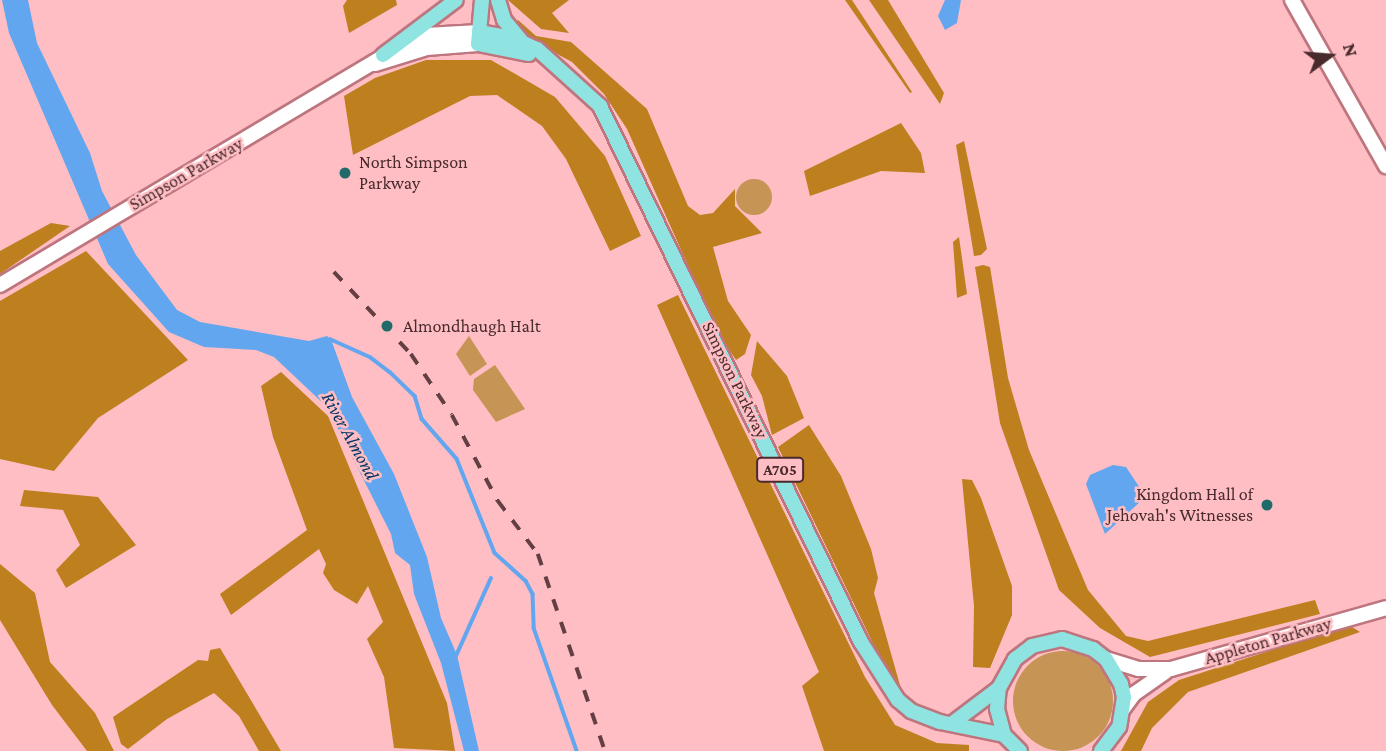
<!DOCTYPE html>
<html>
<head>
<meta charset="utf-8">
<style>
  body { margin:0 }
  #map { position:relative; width:1386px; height:751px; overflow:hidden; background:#febec4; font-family:"Crimson Pro",serif }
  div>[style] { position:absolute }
  .green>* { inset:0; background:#c69454 }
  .round { border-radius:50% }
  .forest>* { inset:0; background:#be7f1e }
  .water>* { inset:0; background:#63a6f0 }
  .stream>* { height:3.5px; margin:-1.75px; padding:0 1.75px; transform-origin:1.75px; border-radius:1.75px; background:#63a6f0 }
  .roads { filter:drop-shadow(2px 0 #be757e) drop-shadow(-2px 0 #be757e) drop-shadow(0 2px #be757e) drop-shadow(0 -2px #be757e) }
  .secondary>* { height:14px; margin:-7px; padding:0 7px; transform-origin:7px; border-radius:7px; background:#fff }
  .primary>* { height:14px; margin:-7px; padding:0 7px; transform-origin:7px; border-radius:7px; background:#8fe4e2 }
  .rail>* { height:3.5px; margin-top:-1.75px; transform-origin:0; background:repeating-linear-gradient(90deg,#633f43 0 12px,transparent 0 24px) }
  .dots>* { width:19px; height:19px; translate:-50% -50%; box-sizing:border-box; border:4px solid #febec4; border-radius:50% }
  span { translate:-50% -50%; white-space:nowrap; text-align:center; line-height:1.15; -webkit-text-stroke:5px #febec4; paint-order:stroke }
  .shield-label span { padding:2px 5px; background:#febec4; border:2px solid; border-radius:5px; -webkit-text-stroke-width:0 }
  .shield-label { font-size:16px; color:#492a2d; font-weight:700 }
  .poi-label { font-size:18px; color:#492a2d }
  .left { translate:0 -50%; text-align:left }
  .right { translate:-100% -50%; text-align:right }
  .street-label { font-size:18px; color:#492a2d }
  .water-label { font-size:19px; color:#043665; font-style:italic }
  .north { position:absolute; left:1295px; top:21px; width:70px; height:70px; -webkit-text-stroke:5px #febec4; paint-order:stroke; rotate:74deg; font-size:19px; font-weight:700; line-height:28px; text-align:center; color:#492a2d }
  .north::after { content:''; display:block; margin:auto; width:24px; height:32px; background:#492a2d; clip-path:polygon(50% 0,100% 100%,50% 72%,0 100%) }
</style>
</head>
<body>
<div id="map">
  <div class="green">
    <div class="round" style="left:736px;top:179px;width:36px;height:36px"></div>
    <div style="clip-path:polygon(469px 336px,487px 364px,470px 376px,456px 354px)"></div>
    <div style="clip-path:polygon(495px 365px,525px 409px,496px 422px,473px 390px,474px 379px)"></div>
    <div class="round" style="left:1013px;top:651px;width:100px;height:100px"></div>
  </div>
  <div class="forest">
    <div style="clip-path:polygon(347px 0,396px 0,397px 5px,349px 33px,343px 6px)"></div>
    <div style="clip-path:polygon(508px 0,569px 0,552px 13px,569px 33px,541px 29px)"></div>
    <div style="clip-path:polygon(845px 0,852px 0,912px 92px,910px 93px)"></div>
    <div style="clip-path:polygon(869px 0,888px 0,944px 93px,940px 104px)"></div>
    <div style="clip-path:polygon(518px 20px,536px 36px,571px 42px,647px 109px,688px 206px,700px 215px,713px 213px,735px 189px,735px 206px,762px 233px,713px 247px,728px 301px,751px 335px,745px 354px,736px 360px,720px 337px,627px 129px,604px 94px,572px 62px,535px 42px,515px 24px)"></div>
    <div style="clip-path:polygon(426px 60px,491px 60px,555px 97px,605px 156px,641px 236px,610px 251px,566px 159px,542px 126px,497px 95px,470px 96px,353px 155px,344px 96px,375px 78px)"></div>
    <div style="clip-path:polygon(901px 123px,921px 153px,925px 173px,881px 171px,810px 196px,804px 171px)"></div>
    <div style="clip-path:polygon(964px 141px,987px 249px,981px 255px,974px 256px,956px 145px)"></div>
    <div style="clip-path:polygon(51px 223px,70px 226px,0 274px,0 251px)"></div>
    <div style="clip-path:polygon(959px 237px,967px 294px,957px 298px,953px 242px)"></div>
    <div style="clip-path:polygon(86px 251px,188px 360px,98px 418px,54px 471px,0 459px,0 301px)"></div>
    <div style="clip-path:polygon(983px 265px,990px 267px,1008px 378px,1029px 450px,1088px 590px,1126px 636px,1148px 641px,1315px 600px,1320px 614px,1150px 657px,1100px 628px,1059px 590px,1000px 423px,975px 267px)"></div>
    <div style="clip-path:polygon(678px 295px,865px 677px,895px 725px,937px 743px,969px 745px,969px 751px,824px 751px,802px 686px,819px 672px,657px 305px)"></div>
    <div style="clip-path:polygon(757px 341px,787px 376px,804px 418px,772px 435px,762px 396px,751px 375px)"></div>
    <div style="clip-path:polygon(281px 372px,328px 416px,447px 703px,455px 751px,394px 748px,384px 677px,367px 639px,383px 622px,368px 586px,357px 604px,334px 590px,323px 573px,326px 564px,319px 549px,231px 615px,220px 594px,307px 530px,273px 437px,261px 386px)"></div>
    <div style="clip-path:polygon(809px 425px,841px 476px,871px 549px,878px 578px,874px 593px,901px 689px,881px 660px,778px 447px)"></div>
    <div style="clip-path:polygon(962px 479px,972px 480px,981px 498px,1012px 586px,1012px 615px,990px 668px,973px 667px,974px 606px)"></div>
    <div style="clip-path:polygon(24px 490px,98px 497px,136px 545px,66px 588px,56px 570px,80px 545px,63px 510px,20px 506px)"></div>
    <div style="clip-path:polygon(0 564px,35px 593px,50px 662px,95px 713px,114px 751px,87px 751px,52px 705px,0 620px)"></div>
    <div style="clip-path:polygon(1349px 625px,1360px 632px,1188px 692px,1152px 728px,1141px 751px,1121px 751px,1148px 702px,1179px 680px)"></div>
    <div style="clip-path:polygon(220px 648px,281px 751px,259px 751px,239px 716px,214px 693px,167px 719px,128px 749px,121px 744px,113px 717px,198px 660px,208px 661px,210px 650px)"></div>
  </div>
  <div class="water">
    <div style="clip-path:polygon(2px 0,28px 0,37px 43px,90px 153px,102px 191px,136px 255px,177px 310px,200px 322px,309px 341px,327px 336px,332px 342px,352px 397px,394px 474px,427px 557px,441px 618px,457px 655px,479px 751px,464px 751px,441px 663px,414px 594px,410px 565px,395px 553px,391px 534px,327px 407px,274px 357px,256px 350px,204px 347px,169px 332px,108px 264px,9px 33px)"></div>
    <div style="clip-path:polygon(945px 0,961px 0,957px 23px,945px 30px,938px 16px)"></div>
    <div style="clip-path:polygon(1113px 465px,1126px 467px,1140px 488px,1141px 501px,1105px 534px,1086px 484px,1090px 475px)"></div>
  </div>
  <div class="stream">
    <div style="left:330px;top:339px;width:44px;rotate:24.2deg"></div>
    <div style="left:370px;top:357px;width:25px;rotate:37deg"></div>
    <div style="left:390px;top:372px;width:35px;rotate:44deg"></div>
    <div style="left:415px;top:396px;width:24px;rotate:73deg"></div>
    <div style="left:422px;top:419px;width:53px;rotate:48.8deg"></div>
    <div style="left:457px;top:459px;width:101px;rotate:68deg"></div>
    <div style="left:495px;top:553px;width:42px;rotate:42.1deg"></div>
    <div style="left:526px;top:581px;width:15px;rotate:62deg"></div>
    <div style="left:533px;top:594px;width:34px;rotate:88deg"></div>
    <div style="left:534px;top:628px;width:130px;rotate:70.7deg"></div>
    <div style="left:456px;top:656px;width:85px;rotate:-65.8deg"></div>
  </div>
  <div class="roads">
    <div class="secondary">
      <div style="left:1292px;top:0;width:191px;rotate:60.5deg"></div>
      <div style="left:375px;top:64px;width:54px;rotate:-17.1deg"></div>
      <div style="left:427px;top:48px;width:51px;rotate:-4.5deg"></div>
      <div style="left:0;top:285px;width:465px;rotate:-30.8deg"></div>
      <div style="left:399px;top:47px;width:30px;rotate:-24deg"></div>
      <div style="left:426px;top:35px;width:53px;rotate:-3.2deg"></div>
      <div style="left:1106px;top:659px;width:34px;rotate:17deg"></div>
      <div style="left:1139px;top:669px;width:32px"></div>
      <div style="left:1171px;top:669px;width:223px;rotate:-15.8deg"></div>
      <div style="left:1123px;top:709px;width:19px;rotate:-54deg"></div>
      <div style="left:1134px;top:694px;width:39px;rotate:-35deg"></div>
    </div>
    <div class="primary">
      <div style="left:482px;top:0;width:44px;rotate:95.2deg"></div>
      <div style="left:478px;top:44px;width:52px;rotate:11.1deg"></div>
      <div style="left:498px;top:0;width:21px;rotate:73deg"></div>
      <div style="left:504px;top:20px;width:26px;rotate:50deg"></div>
      <div style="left:479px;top:32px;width:35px;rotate:10deg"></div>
      <div style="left:513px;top:38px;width:26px;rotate:25deg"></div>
      <div style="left:537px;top:49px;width:85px;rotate:42.1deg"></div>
      <div style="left:600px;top:106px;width:596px;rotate:64.04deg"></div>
      <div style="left:861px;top:642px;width:69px;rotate:57.5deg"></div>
      <div style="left:898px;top:700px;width:17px;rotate:40deg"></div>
      <div style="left:911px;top:711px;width:31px;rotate:21deg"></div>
      <div style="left:940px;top:722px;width:65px;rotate:11.5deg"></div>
      <div style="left:383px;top:55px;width:91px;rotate:-37deg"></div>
      <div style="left:954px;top:722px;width:56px;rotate:-37.1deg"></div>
      <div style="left:1020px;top:751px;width:23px;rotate:-135deg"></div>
      <div style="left:1004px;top:735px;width:27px;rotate:-105deg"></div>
      <div style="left:997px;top:709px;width:21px;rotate:-85deg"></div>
      <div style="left:999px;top:688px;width:33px;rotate:-61deg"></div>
      <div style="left:1015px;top:659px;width:21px;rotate:-37deg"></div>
      <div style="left:1032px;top:646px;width:31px;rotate:-13deg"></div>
      <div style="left:1062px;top:639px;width:33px;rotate:18deg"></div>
      <div style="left:1093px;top:649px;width:16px;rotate:38deg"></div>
      <div style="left:1106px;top:659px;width:29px;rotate:59deg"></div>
      <div style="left:1121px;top:684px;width:13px;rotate:77deg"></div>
      <div style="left:1124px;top:697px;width:30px;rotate:99deg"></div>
      <div style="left:1119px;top:727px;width:30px;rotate:127deg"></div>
    </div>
  </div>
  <div class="rail">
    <div style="left:334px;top:272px;width:112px;rotate:46.8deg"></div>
    <div style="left:411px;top:354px;width:73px;rotate:56.1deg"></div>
    <div style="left:452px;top:415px;width:98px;rotate:61.9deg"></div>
    <div style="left:498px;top:501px;width:66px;rotate:53deg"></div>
    <div style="left:538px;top:554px;width:208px;rotate:71.2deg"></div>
  </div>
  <div class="dots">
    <div style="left:345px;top:173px;background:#206b69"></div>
    <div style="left:387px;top:326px;background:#206b69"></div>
    <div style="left:1267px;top:505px;background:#206b69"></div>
  </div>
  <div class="shield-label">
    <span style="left:780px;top:470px">A705</span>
  </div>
  <div class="poi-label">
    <span class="left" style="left:359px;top:173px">North Simpson<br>Parkway</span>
    <span class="left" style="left:403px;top:326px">Almondhaugh Halt</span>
    <span class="right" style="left:1253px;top:505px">Kingdom Hall of<br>Jehovah's Witnesses</span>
  </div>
  <div class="street-label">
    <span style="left:186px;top:174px;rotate:-30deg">Simpson Parkway</span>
    <span style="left:735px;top:380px;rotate:64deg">Simpson Parkway</span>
    <span style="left:1268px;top:641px;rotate:-16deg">Appleton Parkway</span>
  </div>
  <div class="water-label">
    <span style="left:350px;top:436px;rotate:61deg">River Almond</span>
  </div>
  <div class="north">N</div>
</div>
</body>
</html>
